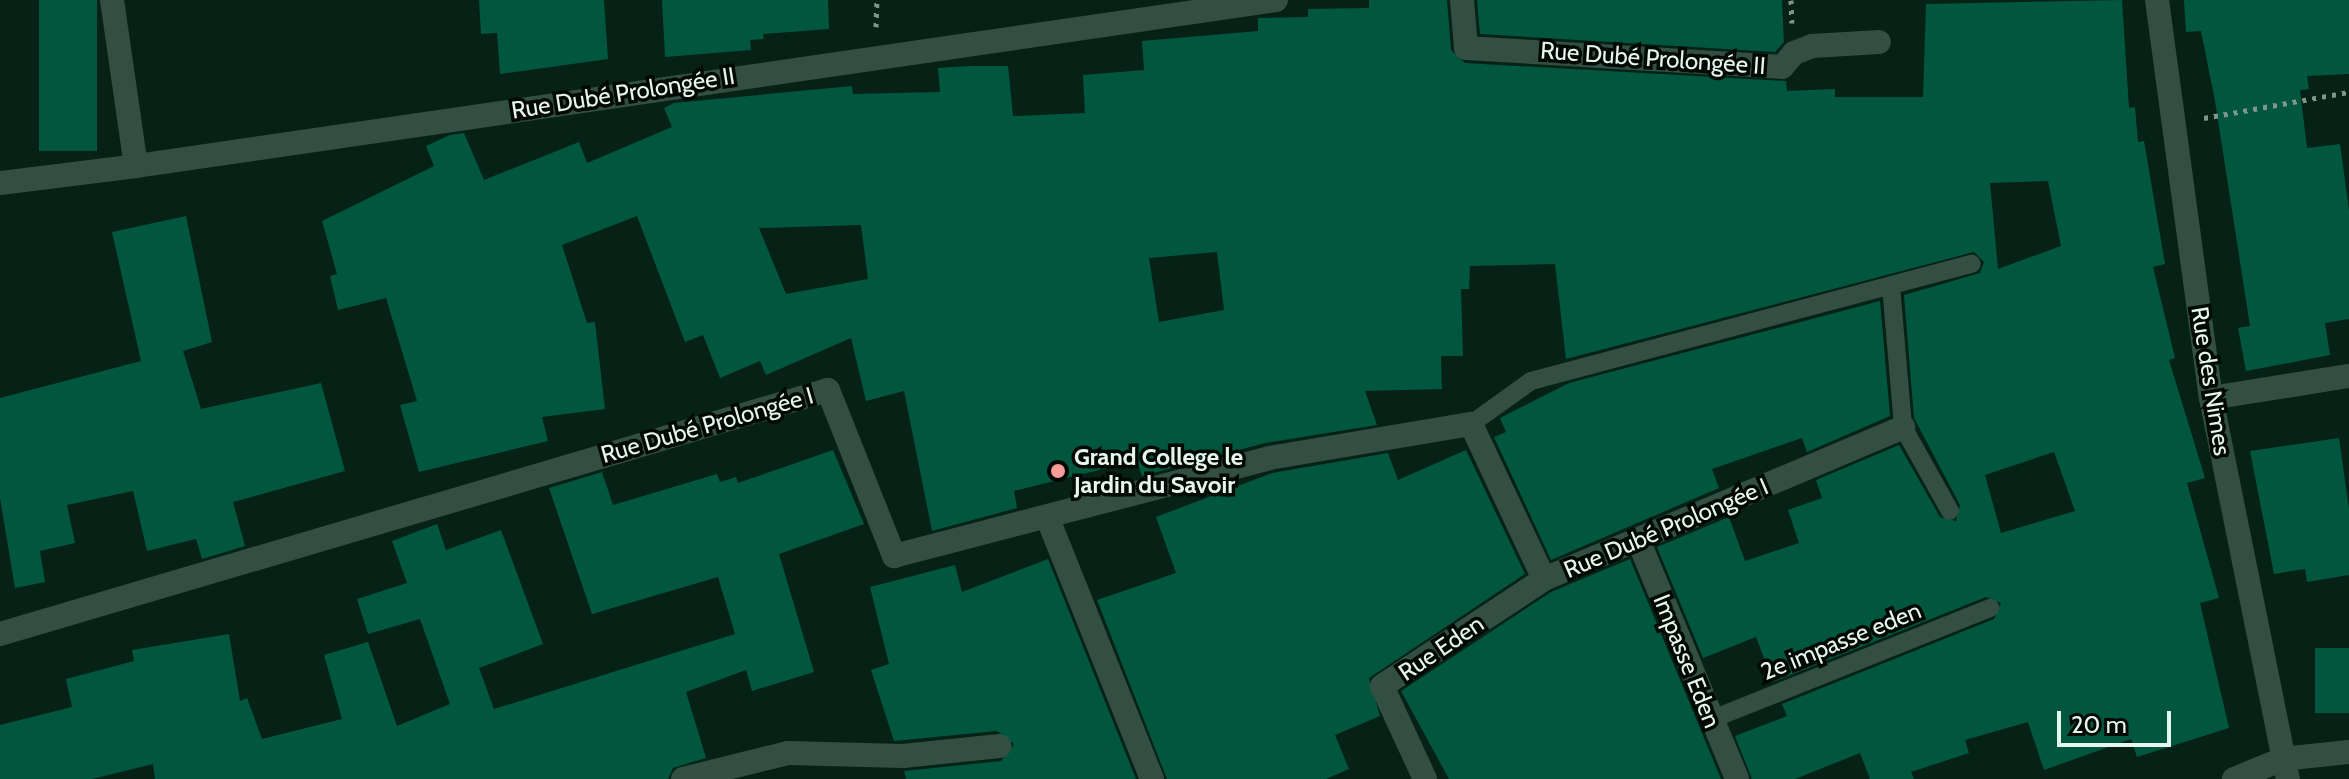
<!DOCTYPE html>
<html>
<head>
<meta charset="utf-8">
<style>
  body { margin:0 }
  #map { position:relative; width:2349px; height:779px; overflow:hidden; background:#062217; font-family:Cabin,sans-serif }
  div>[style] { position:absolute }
  .building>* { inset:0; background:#00573e; transform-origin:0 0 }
  .path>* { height:5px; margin-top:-2.5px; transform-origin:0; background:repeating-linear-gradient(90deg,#80958c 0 4px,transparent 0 10px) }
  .lane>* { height:18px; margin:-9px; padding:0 9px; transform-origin:9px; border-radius:9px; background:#334f43 }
  .street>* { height:24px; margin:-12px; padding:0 12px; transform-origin:12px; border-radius:12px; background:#334f43 }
  .secondary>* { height:24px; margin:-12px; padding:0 12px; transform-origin:12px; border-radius:12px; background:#334f43 }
  .dots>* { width:22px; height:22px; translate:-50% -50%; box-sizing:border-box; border:4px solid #020905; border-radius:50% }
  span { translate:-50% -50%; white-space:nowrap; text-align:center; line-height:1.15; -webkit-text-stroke:7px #020905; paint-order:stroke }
  .street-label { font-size:24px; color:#e6f6ee }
  .poi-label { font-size:24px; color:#e6f6ee; font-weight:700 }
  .left { translate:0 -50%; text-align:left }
  .scale { position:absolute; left:2057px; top:711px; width:114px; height:36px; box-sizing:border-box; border:4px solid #e6f6ee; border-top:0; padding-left:10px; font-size:24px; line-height:28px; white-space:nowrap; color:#e6f6ee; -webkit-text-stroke:6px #020905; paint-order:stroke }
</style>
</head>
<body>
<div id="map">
  <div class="building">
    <div style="left:39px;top:0;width:58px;height:151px"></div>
    <div style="clip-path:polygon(479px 0,604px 0,608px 59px,500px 74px,497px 33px,481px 34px)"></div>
    <div style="clip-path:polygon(662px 0,828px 0,829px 29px,763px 34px,764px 39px,750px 40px,751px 50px,665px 57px)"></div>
    <div style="clip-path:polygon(evenodd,1369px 0,1447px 0,1451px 50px,1465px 63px,1786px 81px,1787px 91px,1835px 89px,1835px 97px,1923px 97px,1926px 4px,2122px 0,2129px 108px,2135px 107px,2138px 142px,2144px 141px,2165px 264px,2153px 267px,2175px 358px,2169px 360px,2205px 478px,2187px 483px,2219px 598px,2200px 603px,2229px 728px,2137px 757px,2131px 739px,2044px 770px,2028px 722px,1965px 740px,1969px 753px,1911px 772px,1914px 779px,1870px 779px,1860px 753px,1795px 779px,1752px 779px,1735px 736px,1787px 716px,1782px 704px,1994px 619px,2001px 603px,1986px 597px,1773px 682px,1756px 637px,1703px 658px,1657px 547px,1729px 517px,1745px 561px,1799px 543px,1788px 510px,1822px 498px,1816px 480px,1899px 445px,1940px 517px,1956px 521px,1960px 505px,1914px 418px,1904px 295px,1980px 273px,1984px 262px,1974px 252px,1566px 359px,1555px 264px,1470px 266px,1469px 289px,1461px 289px,1463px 356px,1441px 356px,1442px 389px,1365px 391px,1377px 425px,1265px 443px,1142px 476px,1137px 462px,1111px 467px,1014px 491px,1017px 508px,932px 531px,904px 391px,866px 401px,851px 338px,766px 375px,760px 361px,720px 378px,703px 335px,685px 342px,637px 216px,562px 245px,587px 323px,595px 322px,605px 409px,542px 417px,548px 441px,419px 472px,400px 405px,417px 401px,386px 298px,338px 310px,330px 276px,337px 274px,322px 221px,434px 166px,426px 146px,450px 135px,464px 133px,484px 180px,579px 142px,587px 163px,672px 127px,664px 108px,674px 103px,852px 86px,853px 94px,940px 92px,938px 68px,969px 66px,1008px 66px,1013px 116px,1085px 113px,1083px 75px,1144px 70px,1142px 41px,1258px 31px,1258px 18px,1308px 17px,1308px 9px,1369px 8px,1369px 0,2048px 181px,2061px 246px,1998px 269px,1990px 183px,2048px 181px,1369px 0,861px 225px,868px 279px,786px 294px,759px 228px,861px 225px,1369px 0,1217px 252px,1224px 310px,1159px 322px,1149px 258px,1217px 252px,1369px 0,2054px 452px,2075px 511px,2001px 533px,1985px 475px,2054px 452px)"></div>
    <div style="clip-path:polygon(1477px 0,1782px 0,1784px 42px,1775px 52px,1480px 34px)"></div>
    <div style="clip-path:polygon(2184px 0,2349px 0,2349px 74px,2307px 76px,2309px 89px,2300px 90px,2307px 148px,2340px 144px,2349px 210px,2349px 319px,2325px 323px,2330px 355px,2246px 371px,2238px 328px,2250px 326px,2215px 101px,2201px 31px,2186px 32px)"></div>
    <div style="clip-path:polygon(186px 216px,212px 342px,183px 351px,201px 409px,321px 383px,345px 471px,233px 502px,245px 546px,202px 559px,196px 539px,147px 551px,133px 491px,67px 505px,75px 543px,40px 551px,45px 582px,15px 588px,0 498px,0 398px,141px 361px,112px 232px)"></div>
    <div style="clip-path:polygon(1880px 301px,1890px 416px,1807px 452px,1802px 438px,1712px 469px,1719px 488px,1551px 560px,1494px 437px,1506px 432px,1500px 418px,1569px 383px)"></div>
    <div style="clip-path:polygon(2339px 438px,2349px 509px,2349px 575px,2307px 582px,2305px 569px,2274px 574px,2250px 451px)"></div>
    <div style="clip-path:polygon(833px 450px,864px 524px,779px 554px,814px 672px,752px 691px,746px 670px,686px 692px,706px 758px,673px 768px,668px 779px,155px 779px,153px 764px,92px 779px,0 779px,0 725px,72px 707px,66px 679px,134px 661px,132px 650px,229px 634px,240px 701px,247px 698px,262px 739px,342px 719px,324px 655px,368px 642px,397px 726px,450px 704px,420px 619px,368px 634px,357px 599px,407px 583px,392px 541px,437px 524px,446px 550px,501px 530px,543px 644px,479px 668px,494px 709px,735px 634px,718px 577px,592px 614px,549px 488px,602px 472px,613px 505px,717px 474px,720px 482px,736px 477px,738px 483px)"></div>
    <div style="clip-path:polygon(1466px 450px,1525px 574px,1369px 678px,1380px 716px,1335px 735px,1349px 769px,1326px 779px,1167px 779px,1097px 600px,1176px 573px,1156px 517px,1272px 473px,1388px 453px,1398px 480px)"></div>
    <div style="clip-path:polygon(1048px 559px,1136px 779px,906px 779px,904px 771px,1001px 761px,1014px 744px,997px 731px,894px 741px,871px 670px,889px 664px,870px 587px,955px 565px,962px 592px)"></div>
    <div style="clip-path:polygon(1630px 559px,1721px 779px,1449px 779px,1401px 691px,1551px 592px)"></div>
    <div style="left:2349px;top:648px;width:65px;height:34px;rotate:90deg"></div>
  </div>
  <div class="path">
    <div style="left:1791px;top:0;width:23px;rotate:88deg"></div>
    <div style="left:876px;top:27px;width:27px;rotate:-88deg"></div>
    <div style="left:2204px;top:118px;width:147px;rotate:-10.2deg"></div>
  </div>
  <div class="lane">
    <div style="left:1891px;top:286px;width:142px;rotate:85.1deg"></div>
    <div style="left:1903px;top:427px;width:96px;rotate:60.8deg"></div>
    <div style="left:1471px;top:424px;width:74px;rotate:-35.6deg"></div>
    <div style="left:1531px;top:381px;width:456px;rotate:-14.9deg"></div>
    <div style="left:1710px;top:720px;width:302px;rotate:-21.8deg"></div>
  </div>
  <div class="street">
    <div style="left:112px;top:0;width:168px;rotate:81.8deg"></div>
    <div style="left:136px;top:166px;width:1152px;rotate:-8.28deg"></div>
    <div style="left:1462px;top:0;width:48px;rotate:85.2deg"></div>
    <div style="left:1466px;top:48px;width:317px;rotate:3.4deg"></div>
    <div style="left:1782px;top:67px;width:18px;rotate:-49deg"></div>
    <div style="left:1794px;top:53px;width:19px;rotate:-21deg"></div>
    <div style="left:1812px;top:46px;width:67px;rotate:-3.4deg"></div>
    <div style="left:2157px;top:0;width:402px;rotate:82.3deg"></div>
    <div style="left:2211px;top:398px;width:389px;rotate:78.6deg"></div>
    <div style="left:0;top:183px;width:137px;rotate:-7.1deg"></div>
    <div style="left:2211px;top:398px;width:140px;rotate:-9.1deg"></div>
    <div style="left:1048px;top:519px;width:280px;rotate:68.2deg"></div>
    <div style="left:1639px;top:542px;width:256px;rotate:67.5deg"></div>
    <div style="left:0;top:634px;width:863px;rotate:-16.42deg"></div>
    <div style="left:828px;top:390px;width:179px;rotate:68.3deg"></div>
    <div style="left:894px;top:556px;width:388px;rotate:-14.6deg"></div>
    <div style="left:1269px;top:458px;width:205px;rotate:-9.6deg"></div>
    <div style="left:1471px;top:424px;width:171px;rotate:64.8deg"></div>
    <div style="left:1544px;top:579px;width:390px;rotate:-22.9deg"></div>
    <div style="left:683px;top:779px;width:108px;rotate:-13.9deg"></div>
    <div style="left:788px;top:753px;width:115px;rotate:1.5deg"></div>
    <div style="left:903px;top:756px;width:97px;rotate:-5.9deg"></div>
    <div style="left:1425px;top:779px;width:102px;rotate:-114.8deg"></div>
    <div style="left:1382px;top:686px;width:194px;rotate:-33.4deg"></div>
  </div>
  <div class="secondary">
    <div style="left:2234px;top:779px;width:53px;rotate:-22.2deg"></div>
    <div style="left:2283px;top:759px;width:66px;rotate:-6.1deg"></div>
  </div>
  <div class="dots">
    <div style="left:1058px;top:471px;background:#f59b98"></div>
  </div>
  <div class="street-label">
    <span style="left:1653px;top:58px;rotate:4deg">Rue Dubé Prolongée II</span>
    <span style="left:623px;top:93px;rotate:-9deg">Rue Dubé Prolongée II</span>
    <span style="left:2211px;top:381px;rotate:81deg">Rue des Nimes</span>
    <span style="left:707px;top:425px;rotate:-16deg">Rue Dubé Prolongée I</span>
    <span style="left:1666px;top:528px;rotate:-23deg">Rue Dubé Prolongée I</span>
    <span style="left:1841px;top:641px;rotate:-22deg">2e impasse eden</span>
    <span style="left:1441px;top:648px;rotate:-34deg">Rue Eden</span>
    <span style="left:1687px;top:661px;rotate:68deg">Impasse Eden</span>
  </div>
  <div class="poi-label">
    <span class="left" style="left:1074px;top:471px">Grand College le<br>Jardin du Savoir</span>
  </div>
  <div class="scale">20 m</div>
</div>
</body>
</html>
